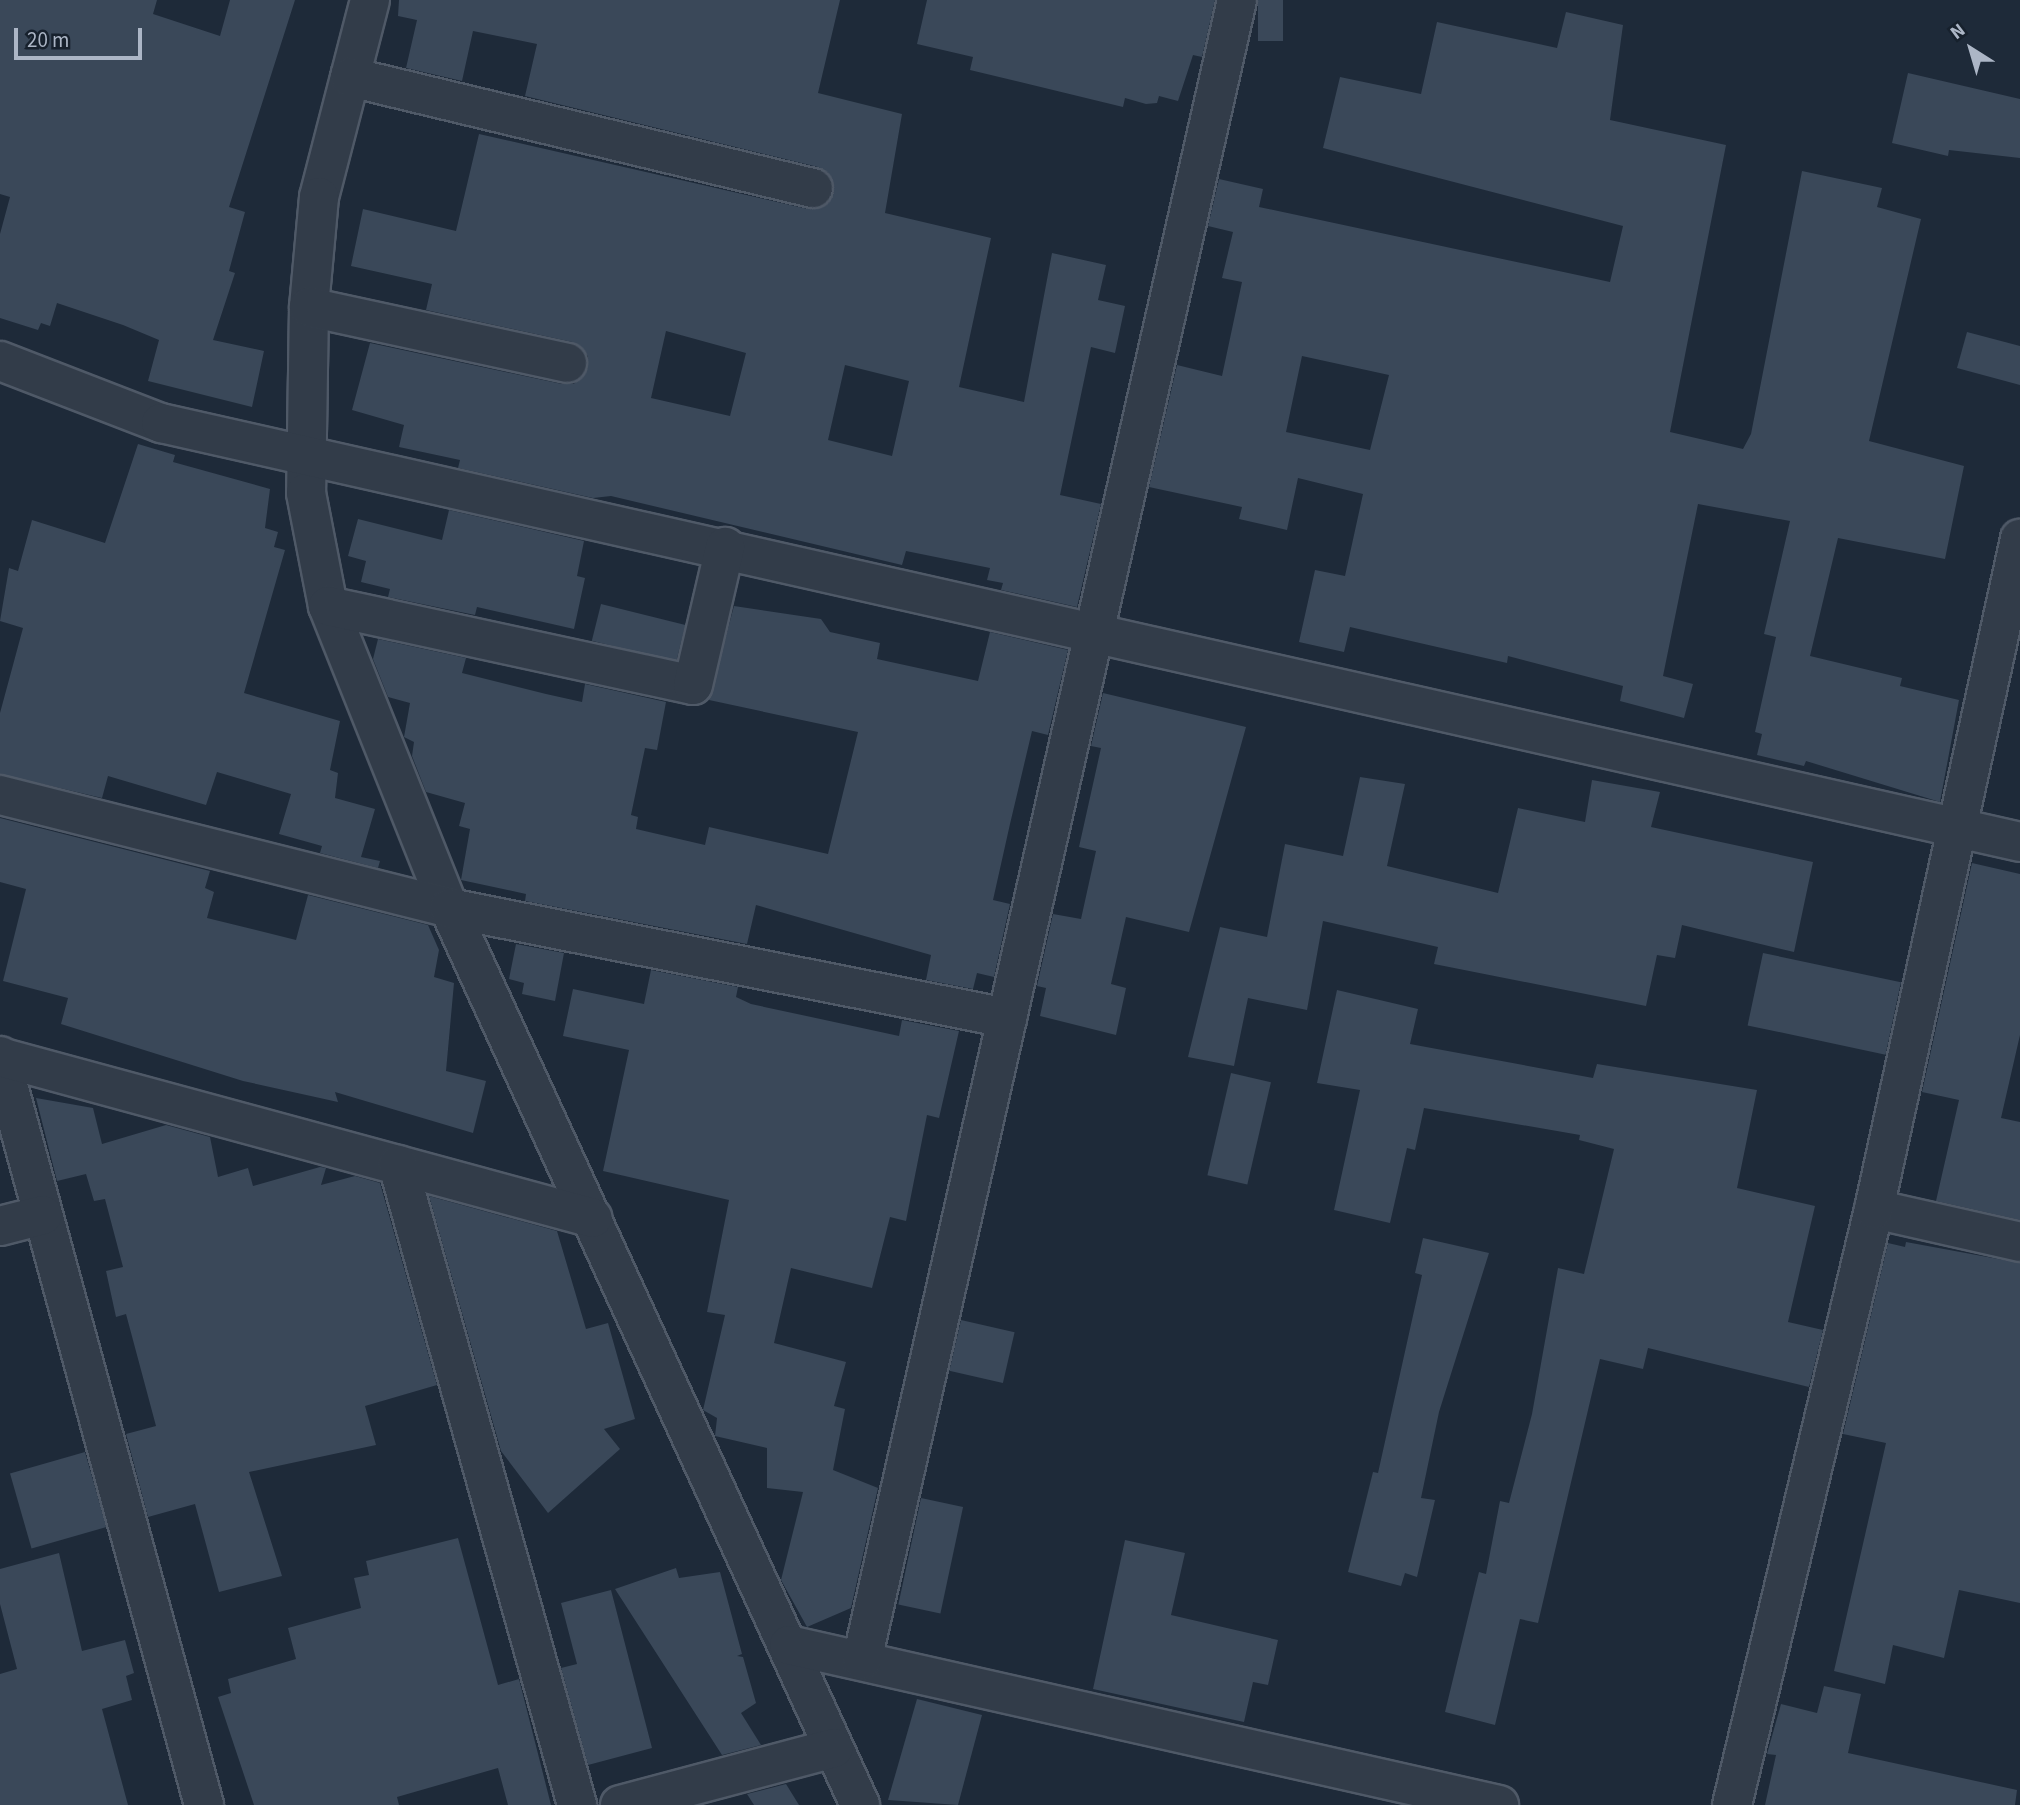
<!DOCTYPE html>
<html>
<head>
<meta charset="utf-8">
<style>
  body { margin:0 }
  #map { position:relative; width:2020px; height:1805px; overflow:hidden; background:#1e2a39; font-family:"Source Sans 3",sans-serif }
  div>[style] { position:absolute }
  .building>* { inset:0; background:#3a4859; transform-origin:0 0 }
  .roads { filter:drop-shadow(2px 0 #4f5967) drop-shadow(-2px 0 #4f5967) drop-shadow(0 2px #4f5967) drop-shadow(0 -2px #4f5967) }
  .minor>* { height:38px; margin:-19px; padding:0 19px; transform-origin:19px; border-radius:19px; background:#323c49 }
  span { translate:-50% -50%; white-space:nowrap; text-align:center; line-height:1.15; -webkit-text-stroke:7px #17212d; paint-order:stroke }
  .north { position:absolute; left:1936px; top:14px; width:70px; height:70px; -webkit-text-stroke:5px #17212d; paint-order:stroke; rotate:323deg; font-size:19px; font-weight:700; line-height:28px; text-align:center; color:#acb6c6 }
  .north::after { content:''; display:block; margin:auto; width:24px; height:32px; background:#acb6c6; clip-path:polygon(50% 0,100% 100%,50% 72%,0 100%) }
  .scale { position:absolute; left:14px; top:28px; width:128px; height:32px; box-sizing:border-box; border:4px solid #acb6c6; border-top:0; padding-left:9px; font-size:21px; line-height:24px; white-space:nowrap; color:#acb6c6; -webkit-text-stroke:5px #17212d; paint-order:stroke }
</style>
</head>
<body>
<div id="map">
  <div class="building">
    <div style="clip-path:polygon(0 0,157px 0,153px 14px,220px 36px,230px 0,295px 0,229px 207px,245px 212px,229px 271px,235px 273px,213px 340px,264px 351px,252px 407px,148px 381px,159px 340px,123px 325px,57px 303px,50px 326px,41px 323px,38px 330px,0 318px,0 234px,10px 197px,0 194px)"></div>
    <div style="clip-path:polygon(evenodd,399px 0,840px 0,818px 93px,902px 114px,885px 213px,991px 238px,959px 387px,1024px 402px,1052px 253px,1106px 265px,1098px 300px,1125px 306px,1115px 353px,1091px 347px,1060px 495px,1101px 504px,1077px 607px,1001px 590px,1003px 583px,987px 580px,990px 568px,906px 551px,902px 565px,611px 496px,593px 498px,458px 468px,460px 460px,399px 447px,404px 425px,352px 410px,370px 343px,562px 384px,574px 384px,588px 368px,588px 356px,572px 342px,426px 310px,432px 284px,351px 266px,363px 209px,456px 231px,479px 134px,808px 209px,828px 203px,834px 192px,828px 173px,818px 167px,525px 96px,537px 44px,473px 31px,462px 81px,406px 68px,417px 20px,398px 16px,399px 0,666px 331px,746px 353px,730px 416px,651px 398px,666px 331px,399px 0,845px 365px,909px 381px,892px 456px,828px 440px,845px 365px)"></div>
    <div style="clip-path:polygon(927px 0,1215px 0,1202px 57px,1193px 55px,1178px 101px,1159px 96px,1157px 103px,1146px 104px,1125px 98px,1123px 107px,970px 70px,973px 57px,917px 44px)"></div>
    <div style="left:1258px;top:0;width:25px;height:41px"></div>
    <div style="clip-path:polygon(evenodd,1566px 12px,1623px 25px,1610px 120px,1726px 145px,1670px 432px,1743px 449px,1751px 434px,1802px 171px,1882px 188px,1877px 207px,1921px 219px,1869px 441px,1964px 466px,1945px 559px,1838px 538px,1810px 656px,1902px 678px,1900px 686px,1959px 700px,1940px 802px,1806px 761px,1804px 766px,1757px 755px,1762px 734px,1755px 732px,1776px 637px,1764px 634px,1790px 521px,1698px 504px,1663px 676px,1693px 684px,1684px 718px,1620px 701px,1623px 686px,1508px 656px,1507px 663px,1350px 627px,1344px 652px,1299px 642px,1315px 570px,1345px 576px,1363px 494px,1298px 478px,1287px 530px,1239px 519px,1242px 507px,1149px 487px,1177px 365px,1222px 376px,1242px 282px,1222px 278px,1233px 232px,1208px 226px,1219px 179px,1263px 189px,1259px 207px,1610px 282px,1623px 226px,1323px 148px,1340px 77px,1421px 94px,1437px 22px,1557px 48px,1566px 12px,1302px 356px,1389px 375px,1370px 450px,1286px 432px,1302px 356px)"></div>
    <div style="clip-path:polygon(1908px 73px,2020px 99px,2020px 158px,1949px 150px,1948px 156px,1892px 143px)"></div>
    <div style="clip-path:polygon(1967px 332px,2020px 346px,2020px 385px,1957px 368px)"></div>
    <div style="clip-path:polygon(138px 444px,175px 455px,173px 462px,270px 489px,265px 528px,278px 532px,274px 547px,285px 550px,244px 693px,340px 721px,330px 770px,338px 773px,335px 798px,375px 809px,361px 857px,380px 861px,378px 868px,320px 853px,322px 846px,279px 834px,291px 794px,217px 772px,206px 805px,108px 776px,102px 798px,0 774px,0 713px,23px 628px,0 621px,9px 568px,18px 571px,32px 520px,105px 543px)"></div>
    <div style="clip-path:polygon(449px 510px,584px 541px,577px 576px,585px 578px,574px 629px,477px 607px,475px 615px,388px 597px,390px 589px,361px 582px,366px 561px,348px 556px,358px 519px,442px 540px)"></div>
    <div style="left:601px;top:604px;width:87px;height:38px;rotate:14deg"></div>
    <div style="clip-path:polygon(734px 606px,821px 619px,830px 632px,880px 643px,877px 659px,978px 681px,990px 632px,1068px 650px,1048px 735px,1032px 731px,1010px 824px,993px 900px,1010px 904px,994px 977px,977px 973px,973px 989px,926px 980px,931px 955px,756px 905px,747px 944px,525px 901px,526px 894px,461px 880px,470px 829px,459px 826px,465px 803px,426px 792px,412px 756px,414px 742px,404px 737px,410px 703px,388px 697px,373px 659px,378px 639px,466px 658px,462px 673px,546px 694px,582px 702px,585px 684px,666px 702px,657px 750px,645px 748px,631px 815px,638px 817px,636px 829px,705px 845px,709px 827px,828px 854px,858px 732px,709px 700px)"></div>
    <div style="clip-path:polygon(1103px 693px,1246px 727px,1189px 932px,1126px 917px,1111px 984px,1126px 988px,1116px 1035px,1040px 1016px,1046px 988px,1037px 986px,1053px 914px,1081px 919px,1096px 851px,1079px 847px,1101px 748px,1091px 746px)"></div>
    <div style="clip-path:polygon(1360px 777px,1405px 784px,1387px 866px,1498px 893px,1518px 808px,1585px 822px,1592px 780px,1660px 792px,1651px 827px,1813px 862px,1794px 952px,1682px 925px,1675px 958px,1657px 955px,1646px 1006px,1434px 964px,1438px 947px,1323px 921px,1307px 1010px,1248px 998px,1234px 1066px,1188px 1057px,1220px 927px,1267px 937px,1285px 844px,1343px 856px)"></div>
    <div style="clip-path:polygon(0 818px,210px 871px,205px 888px,214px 892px,207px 918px,296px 940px,308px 895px,428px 925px,439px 950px,434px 977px,454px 983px,446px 1071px,486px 1081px,473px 1133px,335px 1092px,338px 1102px,243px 1081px,61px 1024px,68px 998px,3px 981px,26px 889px,0 882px)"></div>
    <div style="clip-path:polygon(1972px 863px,2020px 874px,2020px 1035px,2001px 1118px,2020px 1122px,2020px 1220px,1936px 1201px,1959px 1100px,1922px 1092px)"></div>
    <div style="clip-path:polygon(516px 944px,564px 953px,555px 1001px,522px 994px,524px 983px,509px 979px)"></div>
    <div style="left:1763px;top:953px;width:141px;height:74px;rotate:12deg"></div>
    <div style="clip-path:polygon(651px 970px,738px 987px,736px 997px,751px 1004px,899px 1036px,902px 1020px,959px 1031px,939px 1118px,927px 1115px,906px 1221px,890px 1217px,872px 1288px,791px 1268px,774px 1343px,846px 1362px,834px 1406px,845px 1409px,833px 1470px,878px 1488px,851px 1608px,807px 1627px,781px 1580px,803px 1492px,767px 1488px,767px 1448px,715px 1436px,717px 1418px,703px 1410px,725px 1315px,707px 1312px,729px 1200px,603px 1171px,629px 1050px,563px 1036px,573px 989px,644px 1004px)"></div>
    <div style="clip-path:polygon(1337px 990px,1418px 1009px,1410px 1044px,1593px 1078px,1597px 1064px,1757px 1090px,1737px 1188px,1815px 1206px,1788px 1322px,1823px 1330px,1809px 1387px,1648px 1348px,1643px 1369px,1600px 1359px,1538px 1623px,1520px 1619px,1495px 1725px,1445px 1712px,1479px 1572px,1486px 1574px,1500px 1501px,1509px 1503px,1532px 1414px,1558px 1268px,1584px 1274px,1614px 1149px,1579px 1140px,1580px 1135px,1424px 1108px,1415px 1150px,1407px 1148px,1390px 1223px,1334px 1210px,1360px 1090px,1317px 1083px)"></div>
    <div style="left:1231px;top:1073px;width:41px;height:105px;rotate:13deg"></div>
    <div style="clip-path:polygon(36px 1098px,93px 1108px,102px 1144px,166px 1125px,210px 1137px,218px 1177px,248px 1168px,253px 1186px,320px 1167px,326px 1168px,321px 1185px,355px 1176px,380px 1183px,437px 1385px,365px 1406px,376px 1445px,249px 1472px,282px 1576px,219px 1592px,195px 1504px,148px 1517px,126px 1434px,156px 1426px,126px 1314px,116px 1317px,106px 1271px,123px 1267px,105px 1199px,94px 1201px,86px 1174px,57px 1181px)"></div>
    <div style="clip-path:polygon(429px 1196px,557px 1231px,586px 1329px,608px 1323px,635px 1419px,604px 1429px,620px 1449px,548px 1513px,501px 1451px)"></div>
    <div style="clip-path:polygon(1423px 1238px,1489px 1253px,1439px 1412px,1421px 1498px,1435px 1500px,1417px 1577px,1405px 1573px,1401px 1586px,1348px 1572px,1373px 1472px,1378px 1473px,1422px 1275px,1415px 1273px)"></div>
    <div style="clip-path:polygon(1906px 1242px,2020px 1263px,2020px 1603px,1959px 1590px,1944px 1658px,1893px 1645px,1885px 1684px,1834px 1671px,1886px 1443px,1843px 1434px,1888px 1243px,1905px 1247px)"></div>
    <div style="left:961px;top:1320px;width:55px;height:52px;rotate:13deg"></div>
    <div style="left:85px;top:1452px;width:78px;height:78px;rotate:74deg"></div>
    <div style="left:921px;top:1498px;width:43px;height:109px;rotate:12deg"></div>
    <div style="clip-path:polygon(458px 1538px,498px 1685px,519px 1679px,551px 1805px,508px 1805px,498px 1768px,397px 1797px,399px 1805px,254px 1805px,218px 1697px,231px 1693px,228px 1679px,296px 1659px,288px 1628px,361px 1608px,354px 1578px,369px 1575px,366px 1561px)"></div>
    <div style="clip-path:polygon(1125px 1540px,1185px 1553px,1171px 1615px,1278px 1640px,1268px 1685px,1253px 1682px,1244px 1722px,1093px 1689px)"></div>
    <div style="clip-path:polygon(59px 1553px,82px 1651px,125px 1640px,134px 1673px,126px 1676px,132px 1700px,102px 1709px,128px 1805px,0 1805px,0 1674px,17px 1669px,0 1604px,0 1569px)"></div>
    <div style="clip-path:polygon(676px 1568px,679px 1578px,720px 1572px,742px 1654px,737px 1656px,743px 1657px,756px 1703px,741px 1713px,761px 1745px,722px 1755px,615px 1589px)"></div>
    <div style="clip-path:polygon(611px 1590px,652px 1748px,588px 1765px,561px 1668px,577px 1664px,561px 1603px)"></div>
    <div style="clip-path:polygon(1824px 1686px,1861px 1694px,1848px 1753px,2017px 1790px,2015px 1805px,1765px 1805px,1776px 1755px,1767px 1754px,1781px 1704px,1817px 1713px)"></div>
    <div style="clip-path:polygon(917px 1699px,982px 1715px,958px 1805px,888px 1800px)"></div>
    <div style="clip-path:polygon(786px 1784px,799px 1805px,754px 1805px,747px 1794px)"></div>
  </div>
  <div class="roads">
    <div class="minor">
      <div style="left:370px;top:0;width:203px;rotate:104.5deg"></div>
      <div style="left:319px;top:197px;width:110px;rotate:95.2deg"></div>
      <div style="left:309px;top:307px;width:186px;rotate:90.9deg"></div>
      <div style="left:306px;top:493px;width:115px;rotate:79deg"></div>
      <div style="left:328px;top:606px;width:325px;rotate:68.2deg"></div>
      <div style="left:449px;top:908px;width:987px;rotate:65.38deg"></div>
      <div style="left:350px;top:77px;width:476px;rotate:13.5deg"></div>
      <div style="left:309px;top:307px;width:264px;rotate:12.2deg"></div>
      <div style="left:0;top:361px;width:173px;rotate:21.1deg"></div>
      <div style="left:161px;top:423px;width:1906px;rotate:12.7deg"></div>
      <div style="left:328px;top:606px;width:373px;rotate:12.2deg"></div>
      <div style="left:693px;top:685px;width:142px;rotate:-76.9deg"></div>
      <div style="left:0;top:795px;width:463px;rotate:14.1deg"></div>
      <div style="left:449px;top:908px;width:569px;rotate:11.15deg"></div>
      <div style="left:0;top:1056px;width:776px;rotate:74.76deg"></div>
      <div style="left:0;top:1057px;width:614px;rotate:15.19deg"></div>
      <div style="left:398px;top:1165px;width:665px;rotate:74.37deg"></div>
      <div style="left:1874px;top:1209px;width:150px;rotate:12.7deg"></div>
      <div style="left:0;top:1226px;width:44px;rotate:-14.3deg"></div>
      <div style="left:789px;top:1645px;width:728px;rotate:12.7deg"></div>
      <div style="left:862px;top:1660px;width:1702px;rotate:-77.27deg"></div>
      <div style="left:620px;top:1805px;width:221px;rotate:-14.9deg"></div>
      <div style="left:1732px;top:1805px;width:613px;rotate:-76.6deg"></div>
      <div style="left:1874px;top:1209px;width:686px;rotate:-77.71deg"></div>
    </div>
  </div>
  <div class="north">N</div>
  <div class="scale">20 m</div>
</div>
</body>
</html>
